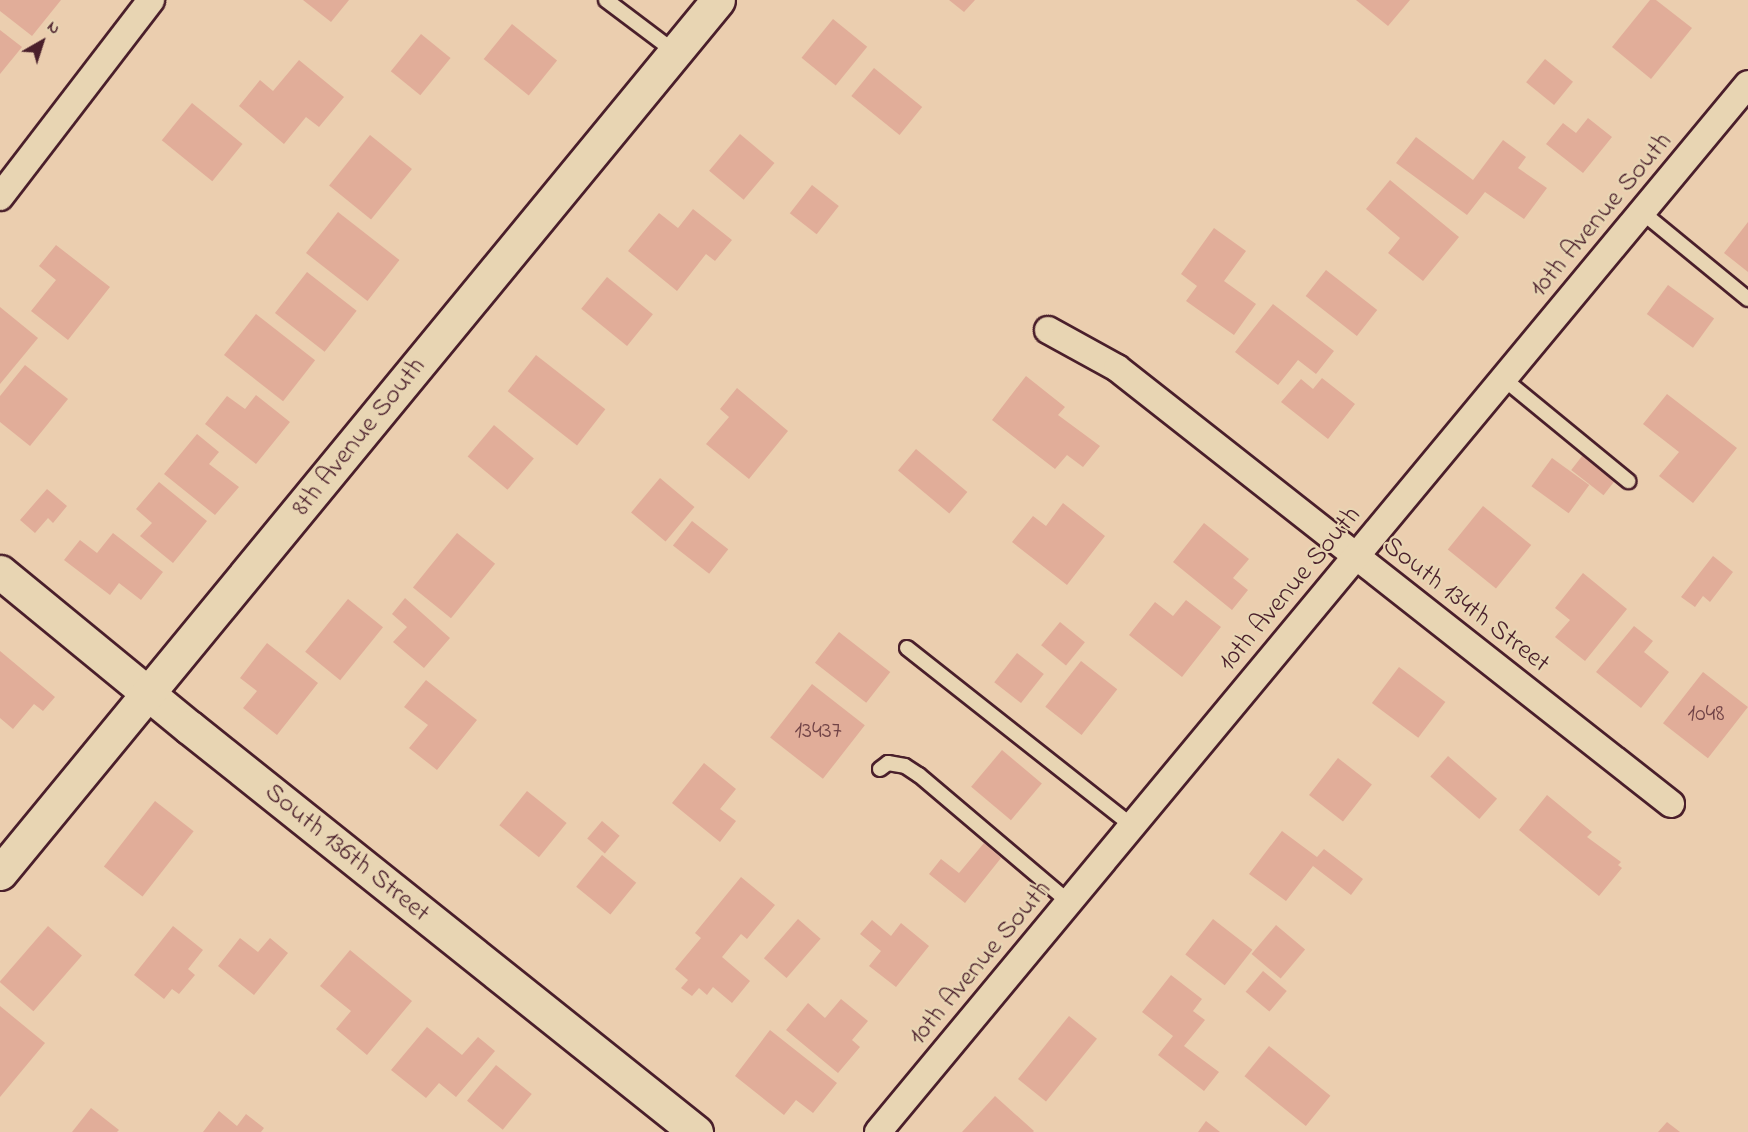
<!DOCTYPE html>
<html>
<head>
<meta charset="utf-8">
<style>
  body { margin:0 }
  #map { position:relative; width:1748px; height:1132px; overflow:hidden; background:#ebceaf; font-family:"Indie Flower",sans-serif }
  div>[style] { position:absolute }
  .building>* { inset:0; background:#e1ad99; transform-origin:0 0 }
  .roads { filter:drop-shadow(2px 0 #4a1f2b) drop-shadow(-2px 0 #4a1f2b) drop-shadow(0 2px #4a1f2b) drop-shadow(0 -2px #4a1f2b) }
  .lane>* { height:14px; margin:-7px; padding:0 7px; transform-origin:7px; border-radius:7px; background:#e8d5b3 }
  .street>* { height:26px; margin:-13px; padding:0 13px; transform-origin:13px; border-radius:13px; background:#e8d5b3 }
  .secondary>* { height:33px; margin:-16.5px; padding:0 16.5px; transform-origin:16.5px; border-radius:16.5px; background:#e8d5b3 }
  span { translate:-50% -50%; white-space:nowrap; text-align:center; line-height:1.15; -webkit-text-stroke:4.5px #e8d5b3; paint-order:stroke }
  .number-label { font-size:24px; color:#704246 }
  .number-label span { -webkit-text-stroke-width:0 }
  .street-label { font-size:27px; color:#4a1f2b }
  .north { position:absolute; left:12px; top:12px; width:60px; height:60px; -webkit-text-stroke:4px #e8d5b3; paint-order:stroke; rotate:39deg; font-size:16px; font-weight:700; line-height:24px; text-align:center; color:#4a1f2b }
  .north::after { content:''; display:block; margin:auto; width:21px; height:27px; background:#4a1f2b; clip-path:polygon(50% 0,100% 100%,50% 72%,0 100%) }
</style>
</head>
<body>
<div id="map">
  <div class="building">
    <div style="clip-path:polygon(0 0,61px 0,32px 36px,0 11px)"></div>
    <div style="clip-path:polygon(303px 0,349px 0,331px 22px)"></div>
    <div style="clip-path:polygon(949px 0,975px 0,964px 12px)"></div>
    <div style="clip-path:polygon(1356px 0,1410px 0,1388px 26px)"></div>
    <div style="clip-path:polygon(1650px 0,1656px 0,1692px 28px,1651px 79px,1612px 47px)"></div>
    <div style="left:833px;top:19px;width:44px;height:50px;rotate:39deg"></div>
    <div style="left:512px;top:24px;width:58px;height:45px;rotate:39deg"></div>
    <div style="clip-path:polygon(0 30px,22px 47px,0 74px)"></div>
    <div style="left:421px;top:34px;width:38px;height:48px;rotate:39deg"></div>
    <div style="left:1545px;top:59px;width:36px;height:30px;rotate:39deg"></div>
    <div style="clip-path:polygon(299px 60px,344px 97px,319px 127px,306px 117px,284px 144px,239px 106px,260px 80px,273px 91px)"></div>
    <div style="left:874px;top:68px;width:62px;height:36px;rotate:39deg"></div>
    <div style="left:192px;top:103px;width:65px;height:48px;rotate:39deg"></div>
    <div style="clip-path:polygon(1588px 118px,1612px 137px,1583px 173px,1546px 144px,1563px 123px,1576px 133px)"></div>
    <div style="left:740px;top:134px;width:45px;height:48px;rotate:40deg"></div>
    <div style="left:370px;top:135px;width:54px;height:65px;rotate:39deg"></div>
    <div style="clip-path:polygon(1416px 137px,1473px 180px,1503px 140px,1526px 157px,1518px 168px,1547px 188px,1524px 219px,1485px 192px,1467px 215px,1396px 163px)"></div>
    <div style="clip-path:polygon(1390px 180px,1459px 237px,1423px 281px,1388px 253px,1400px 238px,1366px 209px)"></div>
    <div style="left:812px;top:185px;width:34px;height:36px;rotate:38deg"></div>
    <div style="clip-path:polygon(693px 209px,732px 240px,715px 261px,706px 254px,677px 291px,628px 251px,659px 213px,678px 228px)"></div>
    <div style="left:338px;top:212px;width:78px;height:52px;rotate:38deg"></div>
    <div style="clip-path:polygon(1748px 222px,1748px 272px,1724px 253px)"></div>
    <div style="clip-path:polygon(1214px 228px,1246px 251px,1224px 281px,1256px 304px,1234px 335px,1186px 301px,1197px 286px,1181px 274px)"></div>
    <div style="clip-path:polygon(56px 245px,110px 287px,68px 340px,31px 311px,56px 280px,39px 266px)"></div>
    <div style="left:1326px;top:270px;width:65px;height:33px;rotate:38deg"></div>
    <div style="left:307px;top:272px;width:63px;height:52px;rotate:38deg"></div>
    <div style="left:607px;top:277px;width:59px;height:41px;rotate:39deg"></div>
    <div style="left:1668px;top:285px;width:57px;height:36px;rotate:36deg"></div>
    <div style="clip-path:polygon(1273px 304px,1334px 351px,1316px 374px,1298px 360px,1278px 385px,1235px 352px)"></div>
    <div style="clip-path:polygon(0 307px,38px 338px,0 384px)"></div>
    <div style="left:256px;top:314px;width:75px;height:52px;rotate:38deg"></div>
    <div style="left:536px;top:355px;width:88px;height:46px;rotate:38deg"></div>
    <div style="clip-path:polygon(25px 365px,68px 399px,30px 446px,0 422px,0 396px)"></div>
    <div style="clip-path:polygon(1026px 376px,1065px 407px,1058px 415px,1100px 446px,1083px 467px,1067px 455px,1055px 469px,992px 420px)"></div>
    <div style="clip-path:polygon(1322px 378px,1355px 404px,1328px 439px,1281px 402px,1301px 379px,1313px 389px)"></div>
    <div style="clip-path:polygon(737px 388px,788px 431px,749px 479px,706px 444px,729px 417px,720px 409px)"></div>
    <div style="clip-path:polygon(1667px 394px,1737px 448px,1693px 503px,1659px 476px,1679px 452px,1643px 424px)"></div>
    <div style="clip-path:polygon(256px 395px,290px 422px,256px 464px,205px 424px,227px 396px,245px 409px)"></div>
    <div style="left:494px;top:425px;width:52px;height:41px;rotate:40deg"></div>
    <div style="clip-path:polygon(197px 434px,219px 452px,209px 464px,239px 487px,215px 515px,164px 474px)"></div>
    <div style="left:916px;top:449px;width:67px;height:28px;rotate:40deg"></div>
    <div style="left:1586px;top:451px;width:41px;height:24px;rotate:38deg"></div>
    <div style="left:1552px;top:458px;width:46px;height:35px;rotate:36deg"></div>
    <div style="left:660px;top:478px;width:45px;height:45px;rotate:40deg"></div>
    <div style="clip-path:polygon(159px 482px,207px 521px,173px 563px,140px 536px,152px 523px,136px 509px)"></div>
    <div style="clip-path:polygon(47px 489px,67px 506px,53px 523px,48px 518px,35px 533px,20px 520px)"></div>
    <div style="clip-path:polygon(1063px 503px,1105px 536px,1067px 585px,1012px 542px,1033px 516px,1046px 526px)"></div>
    <div style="left:1483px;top:506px;width:62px;height:56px;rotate:39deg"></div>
    <div style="left:692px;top:521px;width:46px;height:31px;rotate:38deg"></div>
    <div style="clip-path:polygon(1204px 523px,1249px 559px,1233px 578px,1248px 590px,1232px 610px,1173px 562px)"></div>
    <div style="clip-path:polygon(113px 533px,163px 572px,141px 600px,119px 583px,110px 595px,64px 560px,80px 540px,97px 553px)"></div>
    <div style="left:457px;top:533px;width:49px;height:70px;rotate:39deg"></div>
    <div style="clip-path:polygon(1713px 556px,1733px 572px,1710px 602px,1703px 596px,1695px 607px,1681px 597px)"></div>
    <div style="clip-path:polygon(1583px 573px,1627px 609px,1585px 661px,1555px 637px,1570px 620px,1555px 608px)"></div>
    <div style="clip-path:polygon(405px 598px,450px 638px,424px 668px,393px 642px,407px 627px,392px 614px)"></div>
    <div style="left:348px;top:599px;width:45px;height:68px;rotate:39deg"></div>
    <div style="clip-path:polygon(1186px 600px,1221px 627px,1182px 677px,1129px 635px,1155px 602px,1173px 616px)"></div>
    <div style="left:1060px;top:622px;width:32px;height:30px;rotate:39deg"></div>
    <div style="clip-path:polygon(1634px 626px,1653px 641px,1644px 652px,1669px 672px,1641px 708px,1596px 672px)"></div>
    <div style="left:839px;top:632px;width:65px;height:39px;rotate:38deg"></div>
    <div style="clip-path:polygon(267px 643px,318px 683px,277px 735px,243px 708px,257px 691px,240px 678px)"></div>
    <div style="clip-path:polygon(0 651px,55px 697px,43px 711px,34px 704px,13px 729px,0 718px)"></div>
    <div style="left:1017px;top:653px;width:34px;height:37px;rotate:38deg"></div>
    <div style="left:1081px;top:661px;width:46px;height:58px;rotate:38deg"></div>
    <div style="left:1399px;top:667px;width:58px;height:45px;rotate:37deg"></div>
    <div style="left:1703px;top:672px;width:57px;height:65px;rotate:38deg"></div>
    <div style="clip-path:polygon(426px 680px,477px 720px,437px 770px,409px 748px,428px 725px,404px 707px)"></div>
    <div style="left:812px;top:684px;width:67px;height:68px;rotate:38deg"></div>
    <div style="left:1002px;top:750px;width:52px;height:48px;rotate:40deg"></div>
    <div style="left:1448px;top:756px;width:65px;height:27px;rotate:41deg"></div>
    <div style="left:1338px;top:758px;width:43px;height:47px;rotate:38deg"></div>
    <div style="clip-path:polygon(704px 763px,736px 789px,720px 809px,736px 821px,720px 842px,672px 803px)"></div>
    <div style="left:527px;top:791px;width:51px;height:44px;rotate:39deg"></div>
    <div style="clip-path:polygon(1547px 795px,1592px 832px,1587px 837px,1621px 862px,1618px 865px,1622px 868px,1599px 896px,1519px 830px)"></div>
    <div style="left:155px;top:801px;width:49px;height:83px;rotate:38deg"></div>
    <div style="left:602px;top:821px;width:23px;height:23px;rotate:40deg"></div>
    <div style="clip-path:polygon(1282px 831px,1317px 857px,1324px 849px,1363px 879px,1351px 895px,1313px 866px,1286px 901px,1249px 874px)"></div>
    <div style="clip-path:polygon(984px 843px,1001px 858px,965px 903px,929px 874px,941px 859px,959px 873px)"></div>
    <div style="left:602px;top:855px;width:44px;height:41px;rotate:39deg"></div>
    <div style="clip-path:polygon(741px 877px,775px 905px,747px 939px,741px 934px,722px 957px,750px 981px,732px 1003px,713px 987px,707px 995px,699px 988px,692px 996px,681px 988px,688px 980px,675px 969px,701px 938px,695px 933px)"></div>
    <div style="left:798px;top:919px;width:30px;height:52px;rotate:41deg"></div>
    <div style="left:1213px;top:919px;width:50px;height:45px;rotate:38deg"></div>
    <div style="clip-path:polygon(872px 920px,891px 936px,901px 923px,929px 946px,896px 987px,869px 966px,881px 951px,860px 934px)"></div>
    <div style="left:1276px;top:925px;width:38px;height:38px;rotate:40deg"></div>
    <div style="left:48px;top:926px;width:45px;height:74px;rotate:41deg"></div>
    <div style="clip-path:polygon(173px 926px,203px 950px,188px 969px,195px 975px,179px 994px,172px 989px,164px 999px,134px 975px)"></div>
    <div style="clip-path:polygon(240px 938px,258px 952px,270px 938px,288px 953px,254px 995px,218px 966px)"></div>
    <div style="clip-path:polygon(350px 950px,412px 1001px,367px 1055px,336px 1029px,351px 1011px,320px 986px)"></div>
    <div style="left:1263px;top:971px;width:31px;height:27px;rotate:40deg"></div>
    <div style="clip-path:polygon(1171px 975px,1202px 999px,1193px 1011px,1205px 1020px,1184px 1046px,1219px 1072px,1204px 1091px,1158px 1055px,1173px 1036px,1142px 1012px)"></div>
    <div style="clip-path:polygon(841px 999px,868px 1021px,852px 1040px,860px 1047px,838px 1073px,786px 1030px,808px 1003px,825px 1018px)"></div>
    <div style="clip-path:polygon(0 1006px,45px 1043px,0 1097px)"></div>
    <div style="left:1069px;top:1016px;width:36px;height:81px;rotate:39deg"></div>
    <div style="clip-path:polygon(427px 1027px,462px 1055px,478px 1037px,495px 1051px,456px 1097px,439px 1083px,426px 1098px,391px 1070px)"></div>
    <div style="clip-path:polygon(770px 1030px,837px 1083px,813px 1113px,796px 1100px,784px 1115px,735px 1076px)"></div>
    <div style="left:1269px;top:1046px;width:79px;height:39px;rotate:39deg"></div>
    <div style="left:496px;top:1065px;width:46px;height:46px;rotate:39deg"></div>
    <div style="clip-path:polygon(995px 1096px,1034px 1131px,1033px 1132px,962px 1132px)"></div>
    <div style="clip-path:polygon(91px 1108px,119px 1130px,117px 1132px,72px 1132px)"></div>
    <div style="clip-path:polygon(219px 1111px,237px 1126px,246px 1114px,264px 1128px,261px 1132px,203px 1132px)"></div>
    <div style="clip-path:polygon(1206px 1121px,1220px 1132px,1198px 1132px)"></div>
    <div style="clip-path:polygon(1667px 1122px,1680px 1132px,1658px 1132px)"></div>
  </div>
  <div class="roads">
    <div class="lane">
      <div style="left:606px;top:0;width:86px;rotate:37deg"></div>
      <div style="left:1642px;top:212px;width:137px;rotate:39.4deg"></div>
      <div style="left:1504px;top:379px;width:161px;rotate:39.4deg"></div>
      <div style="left:907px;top:648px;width:287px;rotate:38.3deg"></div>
      <div style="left:880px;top:769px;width:10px;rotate:-37deg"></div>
      <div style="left:888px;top:763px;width:17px;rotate:10deg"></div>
      <div style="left:905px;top:766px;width:17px;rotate:33deg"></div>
      <div style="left:919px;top:775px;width:197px;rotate:40.3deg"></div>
    </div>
    <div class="street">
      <div style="left:0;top:197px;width:248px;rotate:-52.5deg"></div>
      <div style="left:1048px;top:330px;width:79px;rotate:28.8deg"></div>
      <div style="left:1117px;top:368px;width:705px;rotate:38.2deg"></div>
      <div style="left:878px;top:1132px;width:1362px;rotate:-50.3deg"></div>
    </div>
    <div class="secondary">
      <div style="left:0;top:572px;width:244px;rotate:39.4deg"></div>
      <div style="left:189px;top:727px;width:649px;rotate:38.62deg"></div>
      <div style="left:0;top:873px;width:1130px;rotate:-50.56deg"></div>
    </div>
  </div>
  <div class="number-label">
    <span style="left:1706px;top:715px">1048</span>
    <span style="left:818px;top:732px">13437</span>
  </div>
  <div class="street-label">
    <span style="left:1601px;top:215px;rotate:-50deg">10th Avenue South</span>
    <span style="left:359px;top:437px;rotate:-51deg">8th Avenue South</span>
    <span style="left:1290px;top:589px;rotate:-50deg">10th Avenue South</span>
    <span style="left:1466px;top:605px;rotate:38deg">South 134th Street</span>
    <span style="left:347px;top:853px;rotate:39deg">South 136th Street</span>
    <span style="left:980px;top:963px;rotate:-50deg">10th Avenue South</span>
  </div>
  <div class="north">N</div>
</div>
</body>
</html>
